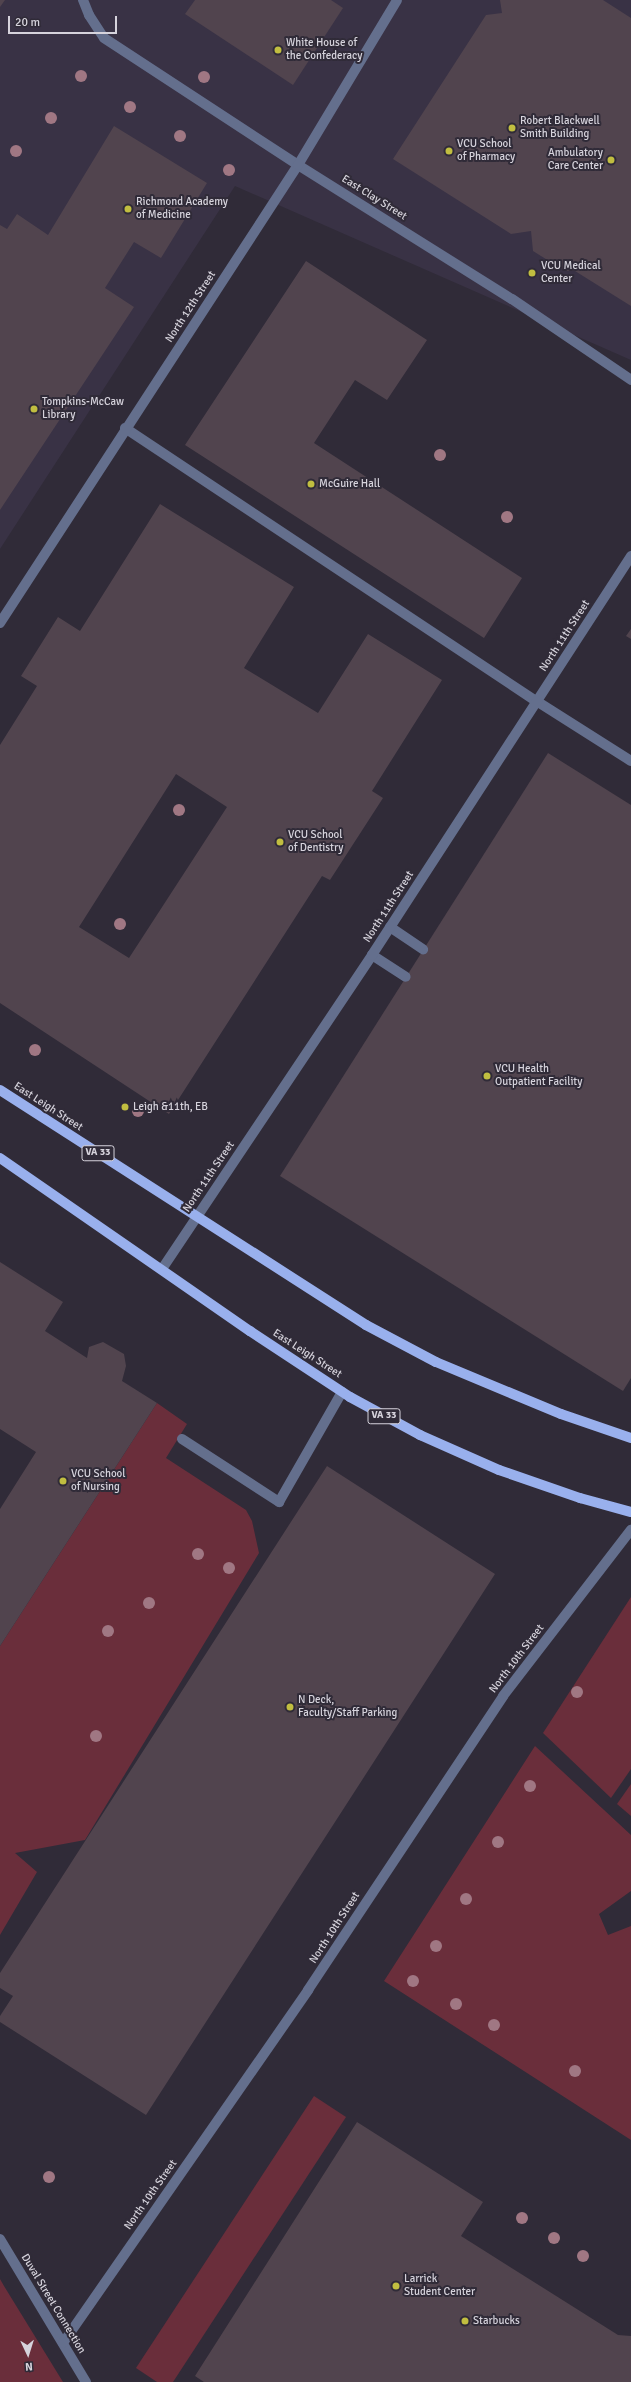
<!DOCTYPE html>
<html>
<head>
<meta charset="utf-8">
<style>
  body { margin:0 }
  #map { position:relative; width:631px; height:2382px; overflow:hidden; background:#302b38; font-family:Signika,sans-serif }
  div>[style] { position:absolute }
  .built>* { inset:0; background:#393245 }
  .green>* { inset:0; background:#6a2e3b }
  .building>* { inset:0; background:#51444e }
  .minor>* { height:10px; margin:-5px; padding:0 5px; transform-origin:5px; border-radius:5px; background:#646f8d }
  .major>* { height:10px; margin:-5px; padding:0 5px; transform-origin:5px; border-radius:5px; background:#99b0ed }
  .trees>* { width:12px; height:12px; margin:-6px; border-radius:50%; background:#a07783 }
  .dots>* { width:11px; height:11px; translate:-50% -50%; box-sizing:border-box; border:2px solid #302b38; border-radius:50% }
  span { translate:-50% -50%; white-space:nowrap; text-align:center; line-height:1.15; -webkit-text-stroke:4px #302b38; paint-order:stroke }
  .shield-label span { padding:1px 3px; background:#302b38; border:1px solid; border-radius:3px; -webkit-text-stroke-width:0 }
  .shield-label { font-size:10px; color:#d6d3dc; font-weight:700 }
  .poi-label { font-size:11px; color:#d6d3dc }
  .left { translate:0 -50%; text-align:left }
  .right { translate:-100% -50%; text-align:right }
  .street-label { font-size:11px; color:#d6d3dc }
  .north { position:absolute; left:8px; top:2334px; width:40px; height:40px; -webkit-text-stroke:3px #302b38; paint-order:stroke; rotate:176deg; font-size:11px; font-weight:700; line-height:16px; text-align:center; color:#d6d3dc }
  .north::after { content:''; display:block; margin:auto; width:14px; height:18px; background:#d6d3dc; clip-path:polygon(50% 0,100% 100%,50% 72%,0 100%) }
  .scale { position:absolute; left:8px; top:16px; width:109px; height:18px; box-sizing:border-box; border:2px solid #d6d3dc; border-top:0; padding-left:5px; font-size:12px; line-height:14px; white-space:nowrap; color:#d6d3dc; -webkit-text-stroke:3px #302b38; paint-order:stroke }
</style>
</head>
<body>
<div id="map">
  <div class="built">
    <div style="clip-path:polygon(0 0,631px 0,631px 360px,235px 186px,0 549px)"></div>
  </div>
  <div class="green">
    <div style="clip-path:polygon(157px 1403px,187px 1424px,166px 1458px,246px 1510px,252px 1521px,259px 1553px,85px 1840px,15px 1853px,37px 1872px,0 1935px,0 1646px)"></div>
    <div style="clip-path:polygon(631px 1597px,631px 1769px,611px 1798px,543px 1733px)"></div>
    <div style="clip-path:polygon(535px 1746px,631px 1835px,631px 1891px,599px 1914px,608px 1935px,631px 1926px,631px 2140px,384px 1981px)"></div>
    <div style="clip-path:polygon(631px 1784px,631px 1816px,617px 1804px)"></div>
    <div style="clip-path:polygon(314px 2096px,346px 2117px,173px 2382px,157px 2382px,136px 2368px)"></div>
    <div style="clip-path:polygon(0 2279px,4px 2286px,63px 2382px,0 2382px)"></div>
  </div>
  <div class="building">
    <div style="clip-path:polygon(0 0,5px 0,0 7px)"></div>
    <div style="clip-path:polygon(195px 0,331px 0,343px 8px,293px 85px,185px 14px)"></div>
    <div style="clip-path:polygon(500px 0,603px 0,631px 18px,631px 306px,575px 271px,565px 271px,533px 251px,531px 231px,511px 234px,393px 159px,486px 15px,502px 13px)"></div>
    <div style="clip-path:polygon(114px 126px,207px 183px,161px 258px,134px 242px,105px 288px,134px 307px,0 510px,0 225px,7px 229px,17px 214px,48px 235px)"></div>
    <div style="clip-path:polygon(306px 261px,427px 340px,387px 400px,355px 380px,314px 443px,522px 578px,484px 638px,185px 445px)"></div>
    <div style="clip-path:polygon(evenodd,160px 504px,294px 587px,244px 668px,318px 713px,368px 634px,442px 680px,372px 791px,383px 798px,330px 880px,322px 876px,169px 1114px,0 1003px,0 745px,37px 686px,21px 676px,58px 617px,80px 631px,160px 504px,176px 774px,227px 807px,129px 958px,79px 927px,176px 774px)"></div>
    <div style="clip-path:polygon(631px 629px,631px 639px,626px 636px)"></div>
    <div style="clip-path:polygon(548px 753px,631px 805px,631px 1378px,623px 1391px,280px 1176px)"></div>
    <div style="clip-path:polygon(0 1262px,63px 1302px,45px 1331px,87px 1358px,89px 1347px,103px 1342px,124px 1354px,126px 1366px,122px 1381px,157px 1403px,0 1646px,0 1509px,36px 1452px,0 1429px)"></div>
    <div style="clip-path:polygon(327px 1466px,495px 1574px,146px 2115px,0 2022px,0 2016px,13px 1996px,0 1988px,0 1973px)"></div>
    <div style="clip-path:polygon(357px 2122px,483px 2202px,461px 2236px,618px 2335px,631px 2336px,631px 2382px,204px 2382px,195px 2376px)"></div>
  </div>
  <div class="minor">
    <div style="left:83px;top:0;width:16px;rotate:68deg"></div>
    <div style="left:89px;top:15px;width:27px;rotate:57deg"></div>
    <div style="left:104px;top:38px;width:232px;rotate:33.2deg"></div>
    <div style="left:298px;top:165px;width:252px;rotate:32.1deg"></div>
    <div style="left:512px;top:299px;width:144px;rotate:34.2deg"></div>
    <div style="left:125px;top:428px;width:496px;rotate:33.6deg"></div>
    <div style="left:538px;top:702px;width:110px;rotate:32.4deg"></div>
    <div style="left:0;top:623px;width:546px;rotate:-56.95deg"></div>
    <div style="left:298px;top:165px;width:192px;rotate:-59deg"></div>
    <div style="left:390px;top:927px;width:40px;rotate:34deg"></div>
    <div style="left:372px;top:955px;width:40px;rotate:32.9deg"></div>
    <div style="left:162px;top:1269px;width:378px;rotate:-56.2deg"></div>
    <div style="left:372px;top:955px;width:476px;rotate:-57deg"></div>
    <div style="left:182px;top:1439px;width:116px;rotate:33deg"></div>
    <div style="left:279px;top:1502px;width:127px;rotate:-60.2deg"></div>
    <div style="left:0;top:2239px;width:167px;rotate:59deg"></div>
    <div style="left:63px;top:2343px;width:430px;rotate:-55.2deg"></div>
    <div style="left:308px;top:1990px;width:353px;rotate:-56.4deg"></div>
    <div style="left:503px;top:1696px;width:210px;rotate:-52.4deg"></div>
  </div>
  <div class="major">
    <div style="left:0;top:1090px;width:435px;rotate:32.7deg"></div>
    <div style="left:366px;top:1325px;width:79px;rotate:27.9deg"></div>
    <div style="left:436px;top:1362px;width:135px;rotate:22.6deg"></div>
    <div style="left:561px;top:1414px;width:74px;rotate:18.9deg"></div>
    <div style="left:0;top:1158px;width:304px;rotate:34.7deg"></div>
    <div style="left:250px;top:1331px;width:120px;rotate:33.4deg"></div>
    <div style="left:350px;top:1397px;width:80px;rotate:28.5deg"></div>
    <div style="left:420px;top:1435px;width:86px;rotate:23.9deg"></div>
    <div style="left:499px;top:1470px;width:86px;rotate:19.1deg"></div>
    <div style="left:580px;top:1498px;width:53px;rotate:15.4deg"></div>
  </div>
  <div class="trees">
    <div style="left:81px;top:76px"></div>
    <div style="left:204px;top:77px"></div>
    <div style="left:130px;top:107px"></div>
    <div style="left:51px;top:118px"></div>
    <div style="left:180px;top:136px"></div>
    <div style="left:16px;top:151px"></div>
    <div style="left:229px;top:170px"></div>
    <div style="left:440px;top:455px"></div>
    <div style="left:507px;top:517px"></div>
    <div style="left:179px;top:810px"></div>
    <div style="left:120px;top:924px"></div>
    <div style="left:35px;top:1050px"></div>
    <div style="left:138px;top:1111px"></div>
    <div style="left:198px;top:1554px"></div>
    <div style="left:229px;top:1568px"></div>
    <div style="left:149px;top:1603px"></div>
    <div style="left:108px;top:1631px"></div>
    <div style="left:577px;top:1692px"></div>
    <div style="left:96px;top:1736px"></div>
    <div style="left:530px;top:1786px"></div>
    <div style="left:498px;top:1842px"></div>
    <div style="left:466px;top:1899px"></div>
    <div style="left:436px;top:1946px"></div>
    <div style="left:413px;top:1981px"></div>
    <div style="left:456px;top:2004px"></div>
    <div style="left:494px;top:2025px"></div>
    <div style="left:575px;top:2071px"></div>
    <div style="left:49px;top:2177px"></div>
    <div style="left:522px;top:2218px"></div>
    <div style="left:554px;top:2238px"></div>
    <div style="left:583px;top:2256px"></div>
  </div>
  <div class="dots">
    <div style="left:278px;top:50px;background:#c1be40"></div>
    <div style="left:512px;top:128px;background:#c1be40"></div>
    <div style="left:449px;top:151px;background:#c1be40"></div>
    <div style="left:611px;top:160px;background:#c1be40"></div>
    <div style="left:128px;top:209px;background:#c1be40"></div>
    <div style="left:532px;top:273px;background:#c1be40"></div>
    <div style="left:34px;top:409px;background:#c1be40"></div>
    <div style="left:311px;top:484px;background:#c1be40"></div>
    <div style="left:280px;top:842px;background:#c1be40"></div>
    <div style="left:487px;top:1076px;background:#c1be40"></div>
    <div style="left:125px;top:1107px;background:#c1be40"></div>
    <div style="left:63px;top:1481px;background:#c1be40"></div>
    <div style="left:290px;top:1707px;background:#c1be40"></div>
    <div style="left:396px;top:2286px;background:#c1be40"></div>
    <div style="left:465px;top:2321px;background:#c1be40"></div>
  </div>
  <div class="shield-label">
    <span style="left:98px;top:1153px">VA 33</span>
    <span style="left:384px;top:1416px">VA 33</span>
  </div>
  <div class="poi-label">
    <span class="left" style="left:286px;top:50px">White House of<br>the Confederacy</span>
    <span class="left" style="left:520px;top:128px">Robert Blackwell<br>Smith Building</span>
    <span class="left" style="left:457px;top:151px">VCU School<br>of Pharmacy</span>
    <span class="right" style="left:603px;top:160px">Ambulatory<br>Care Center</span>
    <span class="left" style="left:136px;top:209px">Richmond Academy<br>of Medicine</span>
    <span class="left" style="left:541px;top:273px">VCU Medical<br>Center</span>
    <span class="left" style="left:42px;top:409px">Tompkins-McCaw<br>Library</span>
    <span class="left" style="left:319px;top:484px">McGuire Hall</span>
    <span class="left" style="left:288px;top:842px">VCU School<br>of Dentistry</span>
    <span class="left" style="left:495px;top:1076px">VCU Health<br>Outpatient Facility</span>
    <span class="left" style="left:133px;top:1107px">Leigh &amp;11th, EB</span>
    <span class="left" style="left:71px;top:1481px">VCU School<br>of Nursing</span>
    <span class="left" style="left:298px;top:1707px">N Deck,<br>Faculty/Staff Parking</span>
    <span class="left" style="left:404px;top:2286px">Larrick<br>Student Center</span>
    <span class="left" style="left:473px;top:2321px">Starbucks</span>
  </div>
  <div class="street-label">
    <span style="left:374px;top:198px;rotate:32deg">East Clay Street</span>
    <span style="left:191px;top:307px;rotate:-57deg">North 12th Street</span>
    <span style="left:565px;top:636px;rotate:-57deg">North 11th Street</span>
    <span style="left:389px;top:907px;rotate:-57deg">North 11th Street</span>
    <span style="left:48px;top:1107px;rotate:33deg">East Leigh Street</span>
    <span style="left:209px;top:1177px;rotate:-56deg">North 11th Street</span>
    <span style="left:307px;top:1354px;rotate:33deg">East Leigh Street</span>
    <span style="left:517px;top:1659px;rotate:-53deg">North 10th Street</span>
    <span style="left:335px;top:1928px;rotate:-57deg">North 10th Street</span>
    <span style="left:151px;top:2195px;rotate:-55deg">North 10th Street</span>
    <span style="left:53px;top:2304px;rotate:59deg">Duval Street Connection</span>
  </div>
  <div class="north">N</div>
  <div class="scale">20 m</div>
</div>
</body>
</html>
